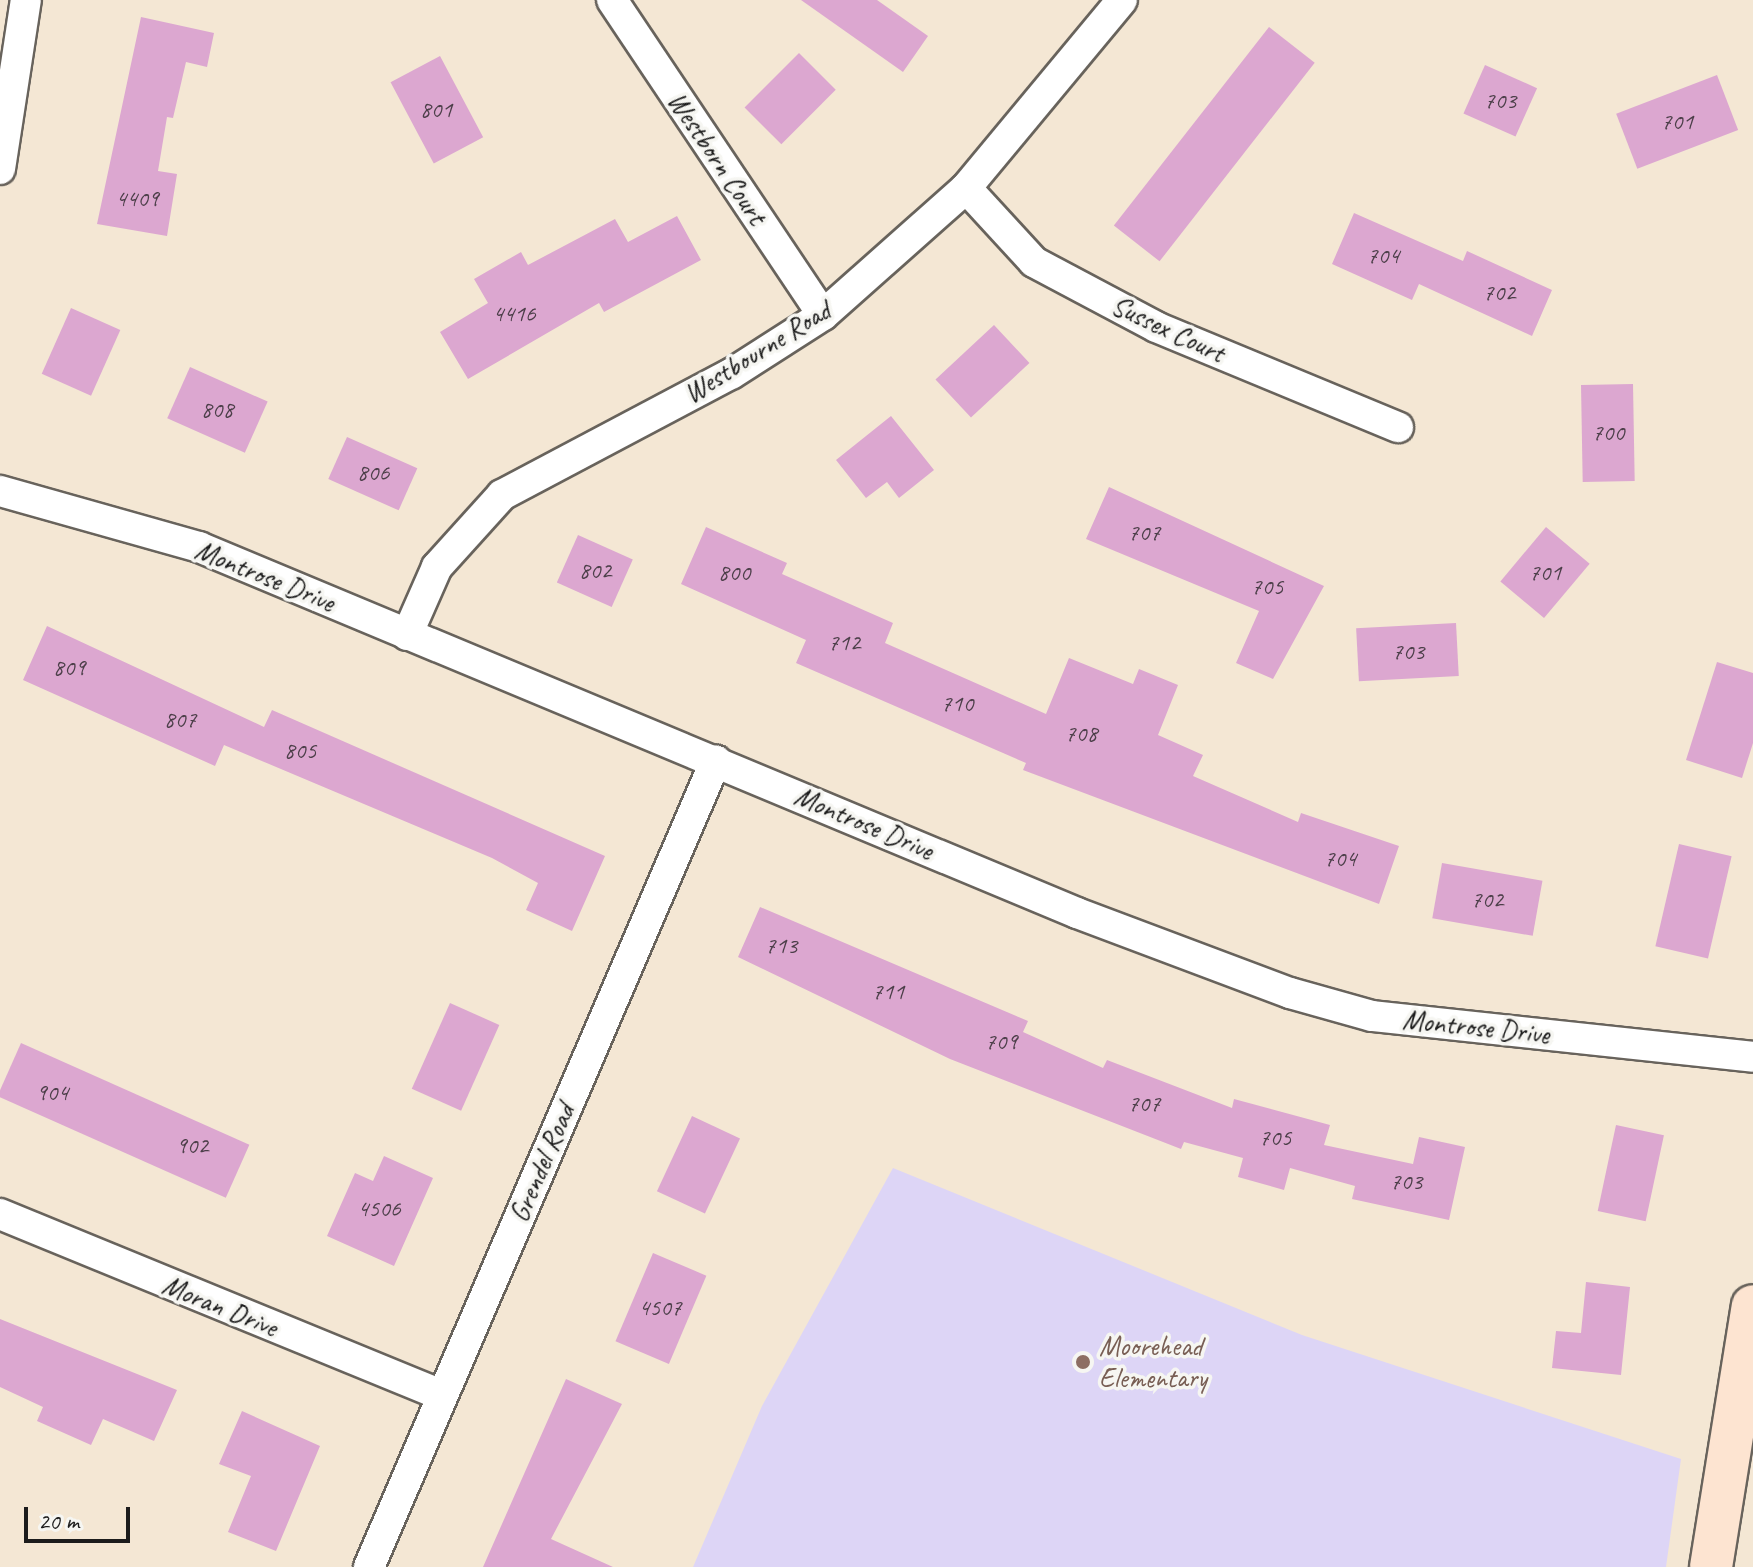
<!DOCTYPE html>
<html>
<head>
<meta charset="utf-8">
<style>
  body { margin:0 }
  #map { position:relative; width:1753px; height:1567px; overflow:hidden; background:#f4e7d4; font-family:Caveat,sans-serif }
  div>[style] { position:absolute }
  .built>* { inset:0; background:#ddd5f6 }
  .building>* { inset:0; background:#dca7d0; transform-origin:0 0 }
  .roads { filter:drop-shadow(2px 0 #68635c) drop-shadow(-2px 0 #68635c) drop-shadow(0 2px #68635c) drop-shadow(0 -2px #68635c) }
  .street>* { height:30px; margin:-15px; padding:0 15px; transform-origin:15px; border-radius:15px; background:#fff }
  .secondary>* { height:42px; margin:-21px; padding:0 21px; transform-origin:21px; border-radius:21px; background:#fde4d1 }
  .dots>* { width:22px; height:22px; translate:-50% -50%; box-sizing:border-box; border:4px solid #f6f6f2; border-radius:50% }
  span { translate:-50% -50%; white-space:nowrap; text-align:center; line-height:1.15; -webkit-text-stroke:7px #f6f6f2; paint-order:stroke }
  .number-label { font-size:24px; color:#4c3f49 }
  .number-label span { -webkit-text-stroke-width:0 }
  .street-label { font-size:28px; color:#1c1c1c }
  .education-label { font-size:28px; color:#785e54 }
  .left { translate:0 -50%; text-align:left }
  .scale { position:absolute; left:24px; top:1507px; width:106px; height:36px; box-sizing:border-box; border:4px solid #1c1c1c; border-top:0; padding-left:10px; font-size:24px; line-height:28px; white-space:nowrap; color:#1c1c1c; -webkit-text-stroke:6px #f6f6f2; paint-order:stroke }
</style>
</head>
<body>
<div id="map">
  <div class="built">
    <div style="clip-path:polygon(893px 1168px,1302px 1335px,1681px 1459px,1666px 1567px,693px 1567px,762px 1406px)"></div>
  </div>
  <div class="building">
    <div style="clip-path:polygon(801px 0,877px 0,928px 36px,903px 72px)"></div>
    <div style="clip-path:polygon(141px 17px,214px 33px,207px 67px,186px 62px,173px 118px,167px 117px,158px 171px,177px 174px,167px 236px,97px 224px)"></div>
    <div style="left:1269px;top:27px;width:58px;height:252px;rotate:38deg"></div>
    <div style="left:799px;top:53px;width:52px;height:77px;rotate:45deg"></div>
    <div style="left:440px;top:56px;width:92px;height:56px;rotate:62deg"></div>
    <div style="left:1485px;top:65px;width:57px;height:53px;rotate:24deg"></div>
    <div style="left:1717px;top:75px;width:59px;height:108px;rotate:69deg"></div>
    <div style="clip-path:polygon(1354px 213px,1463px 261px,1467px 251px,1552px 290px,1532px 336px,1419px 284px,1412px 300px,1332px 264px)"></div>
    <div style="clip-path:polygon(677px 216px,701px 260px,604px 312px,599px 303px,468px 379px,440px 332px,488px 303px,474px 279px,521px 252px,528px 265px,615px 219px,628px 242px)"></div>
    <div style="left:71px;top:308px;width:54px;height:72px;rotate:24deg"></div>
    <div style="left:994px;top:325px;width:52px;height:80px;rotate:47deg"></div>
    <div style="left:190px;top:367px;width:85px;height:56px;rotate:24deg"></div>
    <div style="left:1633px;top:384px;width:97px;height:52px;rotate:89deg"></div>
    <div style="clip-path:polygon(891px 416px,934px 470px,899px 498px,887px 482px,866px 498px,836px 460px)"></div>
    <div style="left:347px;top:437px;width:77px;height:46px;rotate:24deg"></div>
    <div style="clip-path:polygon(1109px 487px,1324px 586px,1273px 679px,1236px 663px,1259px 611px,1086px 539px)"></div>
    <div style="clip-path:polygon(706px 527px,787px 563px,782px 574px,893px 623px,885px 643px,1046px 714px,1069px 658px,1133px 684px,1139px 669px,1178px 685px,1158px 735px,1203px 755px,1193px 776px,1298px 822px,1301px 813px,1399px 846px,1379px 904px,1023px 770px,1026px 763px,796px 663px,806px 640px,681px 584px)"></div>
    <div style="left:1546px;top:527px;width:57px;height:71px;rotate:40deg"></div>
    <div style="left:578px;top:535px;width:60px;height:52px;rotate:24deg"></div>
    <div style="left:1456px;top:623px;width:53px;height:100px;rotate:87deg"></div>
    <div style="clip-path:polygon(47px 626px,264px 727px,272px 710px,605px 856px,572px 931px,526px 910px,538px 883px,492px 858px,224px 745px,215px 766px,23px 680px)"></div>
    <div style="clip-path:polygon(1717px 662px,1753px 673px,1753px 743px,1742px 778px,1686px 760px)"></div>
    <div style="left:1679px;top:844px;width:54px;height:105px;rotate:13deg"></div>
    <div style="left:1442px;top:863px;width:102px;height:56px;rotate:10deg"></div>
    <div style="clip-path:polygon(760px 907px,1028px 1021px,1023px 1032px,1103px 1068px,1107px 1060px,1232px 1108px,1234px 1099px,1330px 1125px,1324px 1145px,1413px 1164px,1419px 1137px,1465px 1147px,1449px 1220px,1352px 1199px,1355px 1186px,1290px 1168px,1284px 1190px,1238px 1177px,1243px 1158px,1184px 1142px,1181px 1149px,950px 1059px,738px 957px)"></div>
    <div style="left:450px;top:1003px;width:54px;height:94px;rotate:24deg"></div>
    <div style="left:21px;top:1043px;width:250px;height:58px;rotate:24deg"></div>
    <div style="left:692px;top:1116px;width:53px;height:83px;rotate:25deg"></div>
    <div style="left:1616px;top:1125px;width:49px;height:88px;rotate:12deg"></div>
    <div style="clip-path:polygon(384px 1156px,433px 1178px,394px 1266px,327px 1236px,355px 1173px,373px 1181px)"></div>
    <div style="left:653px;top:1253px;width:58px;height:96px;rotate:23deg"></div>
    <div style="clip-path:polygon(1586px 1282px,1630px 1287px,1621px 1375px,1552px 1368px,1556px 1331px,1581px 1333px)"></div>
    <div style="clip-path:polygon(0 1319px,177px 1390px,154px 1441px,103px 1419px,91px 1445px,37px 1421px,43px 1407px,0 1387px)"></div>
    <div style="clip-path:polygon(566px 1379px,622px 1404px,551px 1539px,613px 1567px,483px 1567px)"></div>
    <div style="clip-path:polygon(242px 1411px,320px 1446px,276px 1551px,228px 1532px,251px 1476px,219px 1464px)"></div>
  </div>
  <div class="roads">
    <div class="street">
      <div style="left:612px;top:0;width:379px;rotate:56.2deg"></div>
      <div style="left:0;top:169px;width:171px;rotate:-81.3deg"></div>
      <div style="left:966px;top:188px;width:100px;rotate:47.4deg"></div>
      <div style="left:1034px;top:262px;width:138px;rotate:28deg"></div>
      <div style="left:1156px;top:327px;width:262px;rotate:22.5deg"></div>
      <div style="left:0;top:491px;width:207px;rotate:15.7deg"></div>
      <div style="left:199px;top:547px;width:951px;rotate:22.63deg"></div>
      <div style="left:1077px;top:913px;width:228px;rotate:20.6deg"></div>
      <div style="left:1290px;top:993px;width:85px;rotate:15.7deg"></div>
      <div style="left:1372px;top:1016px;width:383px;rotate:6.1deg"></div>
      <div style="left:407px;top:635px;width:74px;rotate:-66.2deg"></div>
      <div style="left:437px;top:567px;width:97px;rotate:-47.9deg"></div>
      <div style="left:502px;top:495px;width:259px;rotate:-27.9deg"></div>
      <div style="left:731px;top:374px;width:109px;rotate:-32.7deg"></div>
      <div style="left:823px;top:315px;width:191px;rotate:-41.6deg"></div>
      <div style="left:966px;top:188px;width:244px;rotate:-50.3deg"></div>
      <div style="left:0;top:1214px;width:477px;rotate:22.3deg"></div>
      <div style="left:369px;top:1567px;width:878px;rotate:-66.73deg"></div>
    </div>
    <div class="secondary">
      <div style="left:1711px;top:1567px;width:264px;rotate:-80.9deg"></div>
    </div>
  </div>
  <div class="dots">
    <div style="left:1083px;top:1362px;background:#8d6e63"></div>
  </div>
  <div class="number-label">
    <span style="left:1500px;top:101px">703</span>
    <span style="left:436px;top:110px">801</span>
    <span style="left:1677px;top:122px">701</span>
    <span style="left:137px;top:199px">4409</span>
    <span style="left:1383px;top:256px">704</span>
    <span style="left:1499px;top:293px">702</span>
    <span style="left:514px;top:314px">4416</span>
    <span style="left:217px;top:410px">808</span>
    <span style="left:1608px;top:433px">700</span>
    <span style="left:373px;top:473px">806</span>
    <span style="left:1144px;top:533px">707</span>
    <span style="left:595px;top:571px">802</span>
    <span style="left:734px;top:573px">800</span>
    <span style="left:1545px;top:573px">701</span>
    <span style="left:1267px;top:587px">705</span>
    <span style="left:844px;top:643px">712</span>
    <span style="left:1408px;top:652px">703</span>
    <span style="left:69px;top:668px">809</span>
    <span style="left:957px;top:704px">710</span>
    <span style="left:180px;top:720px">807</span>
    <span style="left:1081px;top:734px">708</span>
    <span style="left:300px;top:751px">805</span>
    <span style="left:1340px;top:859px">704</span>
    <span style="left:1487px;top:900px">702</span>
    <span style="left:781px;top:946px">713</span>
    <span style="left:888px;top:992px">711</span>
    <span style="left:1001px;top:1042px">709</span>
    <span style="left:52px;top:1093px">904</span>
    <span style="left:1144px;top:1104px">707</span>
    <span style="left:1275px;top:1138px">705</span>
    <span style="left:192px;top:1146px">902</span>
    <span style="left:1406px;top:1182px">703</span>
    <span style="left:379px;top:1209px">4506</span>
    <span style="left:660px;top:1308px">4507</span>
  </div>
  <div class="street-label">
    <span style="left:717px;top:158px;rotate:56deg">Westborn Court</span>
    <span style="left:1168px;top:329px;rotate:25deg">Sussex Court</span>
    <span style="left:757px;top:352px;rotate:-32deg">Westbourne Road</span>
    <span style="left:265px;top:576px;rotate:22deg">Montrose Drive</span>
    <span style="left:864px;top:823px;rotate:23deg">Montrose Drive</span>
    <span style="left:1476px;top:1027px;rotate:6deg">Montrose Drive</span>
    <span style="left:542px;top:1163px;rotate:-67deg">Grendel Road</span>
    <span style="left:220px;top:1306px;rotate:22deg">Moran Drive</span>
  </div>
  <div class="education-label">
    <span class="left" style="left:1099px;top:1362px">Moorehead<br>Elementary</span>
  </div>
  <div class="scale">20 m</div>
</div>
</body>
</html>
